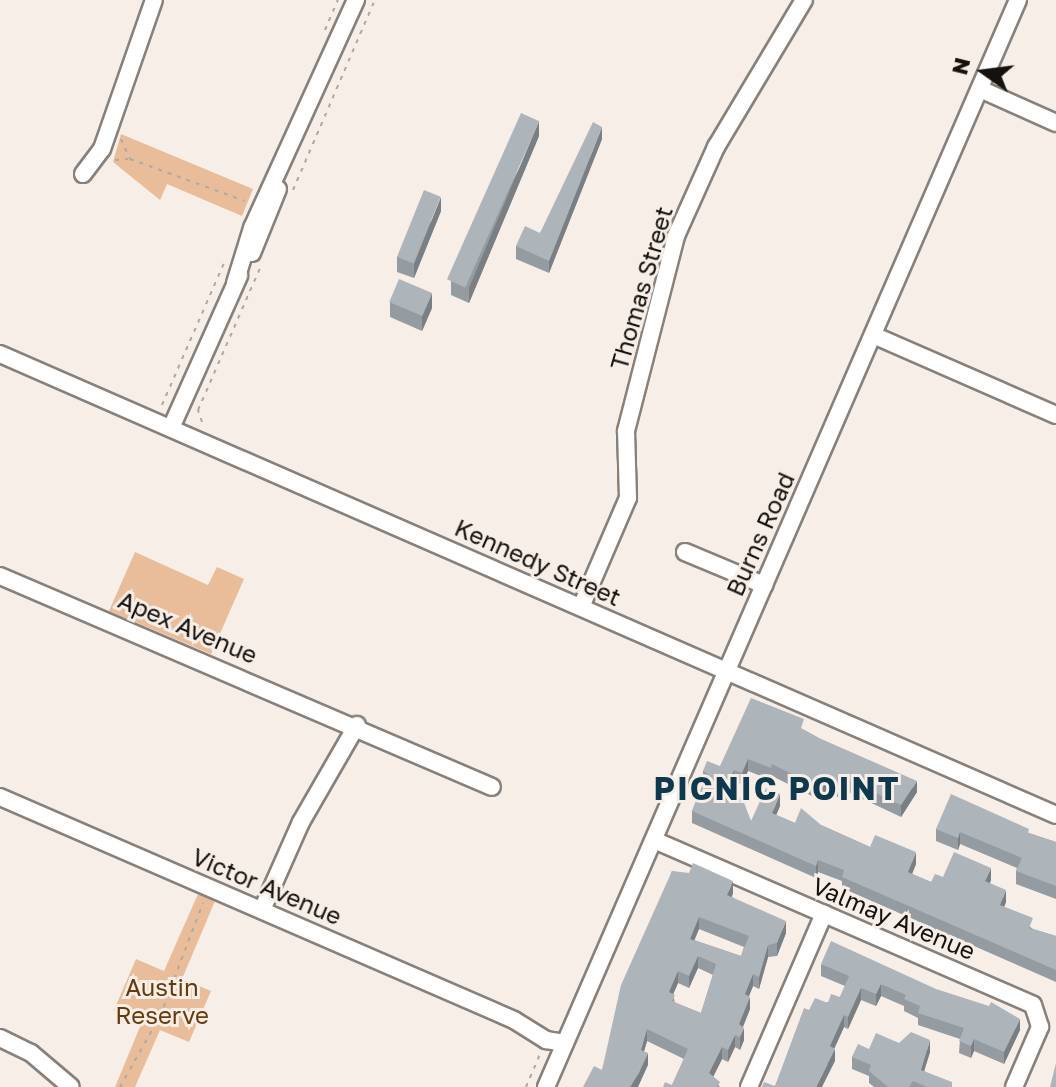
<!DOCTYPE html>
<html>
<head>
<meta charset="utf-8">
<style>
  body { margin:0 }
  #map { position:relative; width:1056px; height:1087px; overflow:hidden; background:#f6eee7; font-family:"Golos Text",sans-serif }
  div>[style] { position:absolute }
  .green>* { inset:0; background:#e9bd99 }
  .path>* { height:2px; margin-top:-1px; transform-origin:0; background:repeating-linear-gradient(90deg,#afa9a4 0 4px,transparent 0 10px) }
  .roads { filter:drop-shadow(2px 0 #88807a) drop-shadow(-2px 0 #88807a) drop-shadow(0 2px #88807a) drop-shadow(0 -2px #88807a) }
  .minor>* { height:16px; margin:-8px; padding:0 8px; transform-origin:8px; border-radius:8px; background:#fff }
  .wall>* { inset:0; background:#959ca1 }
  .shaded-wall>* { inset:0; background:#797f83 }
  .building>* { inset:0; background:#adb5bb; transform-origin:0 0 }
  span { translate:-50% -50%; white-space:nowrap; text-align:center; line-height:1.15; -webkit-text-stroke:6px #f6eee7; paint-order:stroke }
  .street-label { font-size:24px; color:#14110f }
  .park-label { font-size:24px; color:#673a0b }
  .district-label { font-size:32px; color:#0d384e; font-weight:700; letter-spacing:2px }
  .north { position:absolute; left:944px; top:32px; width:80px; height:80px; -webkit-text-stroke:6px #f6eee7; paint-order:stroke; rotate:284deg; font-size:22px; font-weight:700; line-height:32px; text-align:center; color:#14110f }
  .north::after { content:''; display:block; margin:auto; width:28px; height:36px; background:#14110f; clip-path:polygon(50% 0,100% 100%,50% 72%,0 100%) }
</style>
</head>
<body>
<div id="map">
  <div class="green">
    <div style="clip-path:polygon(121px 134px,253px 189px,242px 216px,167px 184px,160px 200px,113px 162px)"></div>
    <div style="clip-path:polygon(135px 552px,208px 585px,217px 567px,244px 579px,211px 654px,109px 611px)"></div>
    <div style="clip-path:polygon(198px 894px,215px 901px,182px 979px,211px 991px,189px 1042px,160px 1030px,135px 1087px,115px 1087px,142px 1022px,114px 1010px,136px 959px,164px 971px)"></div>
  </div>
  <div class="path">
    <div style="left:325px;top:30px;width:33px;rotate:-67deg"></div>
    <div style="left:121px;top:139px;width:22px;rotate:66deg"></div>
    <div style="left:130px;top:159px;width:122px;rotate:20.1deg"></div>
    <div style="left:115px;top:160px;width:13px;rotate:-4deg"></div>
    <div style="left:293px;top:190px;width:207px;rotate:-66.7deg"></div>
    <div style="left:162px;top:405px;width:155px;rotate:-66.4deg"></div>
    <div style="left:202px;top:422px;width:13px;rotate:-108deg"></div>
    <div style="left:198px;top:410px;width:157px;rotate:-66.4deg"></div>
    <div style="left:120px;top:1087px;width:81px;rotate:-60.6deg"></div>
    <div style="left:160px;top:1016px;width:121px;rotate:-69.2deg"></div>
    <div style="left:526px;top:1087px;width:36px;rotate:-67deg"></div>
  </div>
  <div class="roads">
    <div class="minor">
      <div style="left:980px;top:89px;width:83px;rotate:24.1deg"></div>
      <div style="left:83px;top:174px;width:31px;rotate:-53deg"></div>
      <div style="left:102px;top:149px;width:158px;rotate:-70.8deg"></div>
      <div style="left:252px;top:253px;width:69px;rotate:-67.9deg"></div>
      <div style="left:235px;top:283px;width:58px;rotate:-72.8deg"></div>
      <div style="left:252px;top:228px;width:251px;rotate:-65.5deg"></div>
      <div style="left:873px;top:335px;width:200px;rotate:23.6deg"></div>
      <div style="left:0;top:354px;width:1152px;rotate:23.58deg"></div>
      <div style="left:171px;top:428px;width:167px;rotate:-65.9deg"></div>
      <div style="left:685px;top:552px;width:86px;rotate:22.7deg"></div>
      <div style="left:0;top:576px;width:535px;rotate:23.21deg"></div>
      <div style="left:581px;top:607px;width:119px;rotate:-66.7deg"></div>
      <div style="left:628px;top:498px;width:67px;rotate:-91.7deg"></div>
      <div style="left:626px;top:431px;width:201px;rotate:-75.6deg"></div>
      <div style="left:676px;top:236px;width:98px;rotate:-65.8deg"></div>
      <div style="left:716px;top:147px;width:171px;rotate:-59.1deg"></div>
      <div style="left:0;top:797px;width:560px;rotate:23.45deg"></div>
      <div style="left:514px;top:1020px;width:38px;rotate:32deg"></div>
      <div style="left:546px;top:1040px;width:19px;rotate:9deg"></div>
      <div style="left:654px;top:840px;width:413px;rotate:23.5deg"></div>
      <div style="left:1033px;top:1005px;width:23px;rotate:72deg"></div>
      <div style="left:1040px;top:1027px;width:65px;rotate:113.4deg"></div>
      <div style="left:262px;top:910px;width:96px;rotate:-66.1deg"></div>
      <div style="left:301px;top:822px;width:112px;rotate:-60deg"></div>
      <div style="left:0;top:1038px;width:34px;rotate:26deg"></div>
      <div style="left:31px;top:1053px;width:52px;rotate:40.4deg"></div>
      <div style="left:546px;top:1087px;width:1185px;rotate:-66.53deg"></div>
      <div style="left:749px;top:1087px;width:189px;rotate:-66.6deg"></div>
    </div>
  </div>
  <div class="wall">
    <div style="clip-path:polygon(539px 136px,469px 303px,451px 295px,451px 281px)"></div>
    <div style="clip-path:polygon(602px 139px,549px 273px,516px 259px,516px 246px,540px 233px)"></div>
    <div style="clip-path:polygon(441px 211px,414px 278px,397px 272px,397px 257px)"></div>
    <div style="clip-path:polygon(390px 302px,432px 308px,422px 331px,390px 317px)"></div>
    <div style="clip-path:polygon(804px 730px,917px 792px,901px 817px,846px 791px,843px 799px,826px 792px,822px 801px,772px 776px,771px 780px,748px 771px,742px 784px,734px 782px,730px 791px,751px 821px,780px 806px,776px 815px,795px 823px,821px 825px,870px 847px,916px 864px,912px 874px,931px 882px,943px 877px,991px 880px,990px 883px,1006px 902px,1004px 907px,1033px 929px,1056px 936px,1056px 982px,842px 888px,842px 881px,818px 872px,816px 878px,692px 823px,692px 811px,703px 784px,703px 771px,720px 766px)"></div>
    <div style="clip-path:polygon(936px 829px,1029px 833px,1056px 842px,1056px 899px,1016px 884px,1016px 871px,1017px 868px,960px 844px,958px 850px,936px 841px)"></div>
    <div style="clip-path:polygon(evenodd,672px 871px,733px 893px,732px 897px,786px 933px,777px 956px,768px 957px,759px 989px,753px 986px,749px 996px,750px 1009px,743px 1027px,744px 1040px,740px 1050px,735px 1047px,728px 1062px,722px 1059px,713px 1077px,720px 1087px,672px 1085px,684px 1059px,647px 1041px,644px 1051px,648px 1065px,602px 1070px,672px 871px,699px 929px,744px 947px,741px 956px,694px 940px,699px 929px,672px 871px,698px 968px,713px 975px,701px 1013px,675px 1003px,673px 994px,678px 983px,689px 988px,698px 968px)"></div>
    <div style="clip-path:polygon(821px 964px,1020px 1030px,1004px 1064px,974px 1051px,971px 1058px,959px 1053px,960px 1039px,918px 1025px,918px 1018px,904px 1011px,904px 1006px,881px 996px,876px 1006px,861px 1000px,848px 1029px,844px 1027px,834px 1049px,835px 1061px,775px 1086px,809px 1010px,840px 997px,845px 986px,821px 976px)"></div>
    <div style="clip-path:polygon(899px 1043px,930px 1052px,924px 1071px,952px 1087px,874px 1087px,869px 1083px,869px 1076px,852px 1069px,852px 1057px,869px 1049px)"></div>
  </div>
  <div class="shaded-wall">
    <div style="clip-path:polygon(539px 121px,539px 136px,469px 303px,469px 288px)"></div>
    <div style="clip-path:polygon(602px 127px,602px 139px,549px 273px,549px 261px)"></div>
    <div style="clip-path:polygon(441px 197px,441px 211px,414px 278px,414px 264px)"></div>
    <div style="clip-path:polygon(432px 293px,432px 308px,422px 331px,422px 316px)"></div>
    <div style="clip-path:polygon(748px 759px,748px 771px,742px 784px,742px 773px)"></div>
    <div style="clip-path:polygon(734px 770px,734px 782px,726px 801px,726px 789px)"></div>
    <div style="clip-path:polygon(846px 779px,846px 791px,843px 799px,843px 787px)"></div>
    <div style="clip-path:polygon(826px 780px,826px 792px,822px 801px,822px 789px)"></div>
    <div style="clip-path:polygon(917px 781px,917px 792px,901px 817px,901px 805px)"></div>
    <div style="clip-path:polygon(780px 794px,780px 806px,772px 825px,772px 813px)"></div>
    <div style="clip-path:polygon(960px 832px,960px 844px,958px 850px,958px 838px)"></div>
    <div style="clip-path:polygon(916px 852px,916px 864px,908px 884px,908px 872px)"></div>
    <div style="clip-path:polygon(818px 860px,818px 872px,816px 878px,816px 866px)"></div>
    <div style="clip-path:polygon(991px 868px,991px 880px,985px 893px,985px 881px)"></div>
    <div style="clip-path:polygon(733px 881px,733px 893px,727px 907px,727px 895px)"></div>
    <div style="clip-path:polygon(1006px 890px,1006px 902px,1000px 917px,1000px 905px)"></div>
    <div style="clip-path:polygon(699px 917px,699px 929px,690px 951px,690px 939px)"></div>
    <div style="clip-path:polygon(786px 921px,786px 933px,777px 956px,777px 943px)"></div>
    <div style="clip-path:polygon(768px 945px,768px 957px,759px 989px,759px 977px)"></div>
    <div style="clip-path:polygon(698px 956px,698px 968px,689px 988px,689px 976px)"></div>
    <div style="clip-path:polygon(678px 971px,678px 983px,669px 1004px,669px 992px)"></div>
    <div style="clip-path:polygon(753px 974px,753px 986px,745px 1006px,745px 994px)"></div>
    <div style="clip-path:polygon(881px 984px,881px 996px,876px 1006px,876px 994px)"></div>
    <div style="clip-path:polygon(861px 988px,861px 1000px,848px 1029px,848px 1017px)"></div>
    <div style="clip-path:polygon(750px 997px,750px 1009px,739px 1036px,739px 1024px)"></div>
    <div style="clip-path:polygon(844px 1015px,844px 1027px,830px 1058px,830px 1046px)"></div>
    <div style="clip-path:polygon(1020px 1019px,1020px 1030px,1004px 1064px,1004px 1052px)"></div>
    <div style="clip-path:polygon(744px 1028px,744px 1040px,740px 1050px,740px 1037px)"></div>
    <div style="clip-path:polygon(647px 1029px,647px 1041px,641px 1062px,641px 1050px)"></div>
    <div style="clip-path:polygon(735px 1035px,735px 1047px,728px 1062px,728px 1050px)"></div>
    <div style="clip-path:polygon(974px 1039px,974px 1051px,971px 1058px,971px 1046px)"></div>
    <div style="clip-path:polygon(930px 1040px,930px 1052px,921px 1081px,921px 1070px)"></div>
    <div style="clip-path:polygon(722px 1047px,722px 1059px,709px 1085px,709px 1073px)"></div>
    <div style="clip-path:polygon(835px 1049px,835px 1061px,822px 1087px,816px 1087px)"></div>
    <div style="clip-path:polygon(648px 1053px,648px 1065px,638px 1087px,630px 1087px)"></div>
  </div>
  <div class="building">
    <div style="left:521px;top:113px;width:20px;height:182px;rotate:24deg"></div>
    <div style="clip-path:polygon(593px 122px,602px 127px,549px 261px,516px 246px,525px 226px,540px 233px)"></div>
    <div style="left:424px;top:190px;width:18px;height:72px;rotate:22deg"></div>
    <div style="left:399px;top:279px;width:36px;height:25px;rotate:23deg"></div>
    <div style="clip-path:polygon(751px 698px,804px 719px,801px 728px,819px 738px,917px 781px,901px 805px,846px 779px,843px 787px,826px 780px,822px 789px,772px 764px,771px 768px,748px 759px,742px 773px,734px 770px,726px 789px,743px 800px,751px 821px,766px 788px,780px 794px,772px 813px,795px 823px,801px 808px,821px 825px,870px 847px,875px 835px,916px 852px,908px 872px,931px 882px,935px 874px,943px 877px,954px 852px,991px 868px,985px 881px,1006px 890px,1000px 905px,1033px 918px,1029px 928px,1056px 936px,1056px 970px,842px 877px,844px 870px,818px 860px,816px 866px,692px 811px,708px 774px,703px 771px,707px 761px,720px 766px)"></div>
    <div style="clip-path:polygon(951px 794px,1029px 829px,1028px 833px,1056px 842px,1056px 886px,1016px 871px,1022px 858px,960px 832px,958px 838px,936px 829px)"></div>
    <div style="clip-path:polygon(evenodd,693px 863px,733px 881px,727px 895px,786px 921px,777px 943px,768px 945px,759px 977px,753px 974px,745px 994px,750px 997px,739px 1024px,744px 1028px,740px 1037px,735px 1035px,728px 1050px,722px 1047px,709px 1073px,720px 1082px,717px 1087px,663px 1087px,665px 1082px,672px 1085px,688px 1049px,647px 1029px,641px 1050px,648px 1053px,639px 1073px,630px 1087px,583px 1087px,594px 1066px,602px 1070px,621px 985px,672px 871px,689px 873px,693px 863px,699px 917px,749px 936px,741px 956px,690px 939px,699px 917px,693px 863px,698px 956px,716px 964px,701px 1013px,672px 1001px,675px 995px,669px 992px,678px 971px,689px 976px,698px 956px)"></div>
    <div style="clip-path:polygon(831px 941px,936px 989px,989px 1006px,991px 1002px,1020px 1019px,1004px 1052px,974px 1039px,971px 1046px,959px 1041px,964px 1028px,918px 1013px,920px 1006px,904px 999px,906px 995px,881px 984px,876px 994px,861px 988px,848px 1017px,844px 1015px,830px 1046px,835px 1049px,816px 1087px,762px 1087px,764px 1082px,775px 1086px,804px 1008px,809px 1010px,815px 998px,828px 1003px,831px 994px,840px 997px,849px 976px,821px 964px)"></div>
    <div style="clip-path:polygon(911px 1032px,930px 1040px,921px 1070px,952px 1082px,952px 1087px,927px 1087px,913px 1081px,909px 1087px,888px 1087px,869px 1071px,871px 1065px,852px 1057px,858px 1044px,869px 1049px,876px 1033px,899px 1043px)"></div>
    <div style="clip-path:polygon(1056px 1063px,1056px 1087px,1050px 1087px)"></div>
  </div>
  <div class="street-label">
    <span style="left:641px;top:288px;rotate:-74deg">Thomas Street</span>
    <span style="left:760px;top:534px;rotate:-66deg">Burns Road</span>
    <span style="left:538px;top:562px;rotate:24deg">Kennedy Street</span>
    <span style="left:188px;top:627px;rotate:23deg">Apex Avenue</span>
    <span style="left:267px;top:886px;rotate:23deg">Victor Avenue</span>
    <span style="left:894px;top:918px;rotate:23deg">Valmay Avenue</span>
  </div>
  <div class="park-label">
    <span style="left:162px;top:1001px">Austin<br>Reserve</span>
  </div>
  <div class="district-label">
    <span style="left:777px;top:788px">PICNIC POINT</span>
  </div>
  <div class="north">N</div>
</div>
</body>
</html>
